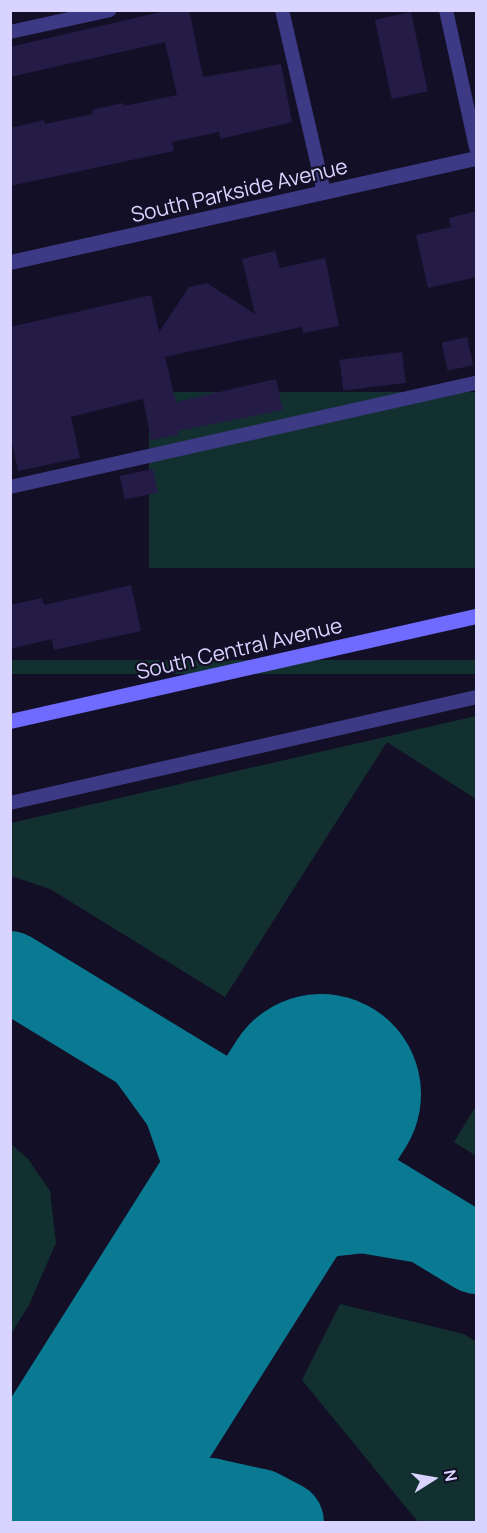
<!DOCTYPE html>
<html>
<head>
<meta charset="utf-8">
<style>
  body { margin:0 }
  #map { position:relative; width:487px; height:1533px; overflow:hidden; background:#130f26; font-family:Manrope,sans-serif }
  div>[style] { position:absolute }
  .green>* { inset:0; background:#12302f; transform-origin:0 0 }
  .taxiway>* { height:80px; margin:-40px; padding:0 40px; transform-origin:40px; border-radius:40px; background:#0a7a92 }
  .runway>* { height:200px; margin:-100px; padding:0 100px; transform-origin:100px; border-radius:100px; background:#0a7a92 }
  .building>* { inset:0; background:#241b47; transform-origin:0 0 }
  .lane>* { height:14px; margin:-7px; padding:0 7px; transform-origin:7px; border-radius:7px; background:#3d3a85 }
  .street>* { height:15px; margin:-7.5px; padding:0 7.5px; transform-origin:7.5px; border-radius:7.5px; background:#3d3a85 }
  .secondary>* { height:15px; margin:-7.5px; padding:0 7.5px; transform-origin:7.5px; border-radius:7.5px; background:#6f6bff }
  span { translate:-50% -50%; white-space:nowrap; text-align:center; line-height:1.15; -webkit-text-stroke:4.5px #130f26; paint-order:stroke }
  .street-label { font-size:21px; color:#d9d4ff }
  .frame { position:absolute; inset:0; border:12px solid #d9d4ff; pointer-events:none }
  .north { position:absolute; left:403px; top:1449px; width:60px; height:60px; -webkit-text-stroke:4px #130f26; paint-order:stroke; rotate:79deg; font-size:16px; font-weight:700; line-height:24px; text-align:center; color:#d9d4ff }
  .north::after { content:''; display:block; margin:auto; width:21px; height:27px; background:#d9d4ff; clip-path:polygon(50% 0,100% 100%,50% 72%,0 100%) }
</style>
</head>
<body>
<div id="map">
  <div class="green">
    <div style="left:476px;top:392px;width:176px;height:327px;rotate:90deg"></div>
    <div style="left:476px;top:660px;width:14px;height:477px;rotate:90deg"></div>
    <div style="clip-path:polygon(476px 716px,476px 799px,387px 742px,225px 997px,50px 889px,11px 876px,11px 823px)"></div>
    <div style="clip-path:polygon(476px 1106px,476px 1156px,454px 1142px)"></div>
    <div style="clip-path:polygon(11px 1144px,28px 1159px,50px 1191px,56px 1243px,29px 1305px,11px 1334px)"></div>
    <div style="clip-path:polygon(340px 1304px,464px 1334px,476px 1342px,476px 1522px,418px 1522px,302px 1380px)"></div>
  </div>
  <div class="taxiway">
    <div style="left:10px;top:971px;width:545px;rotate:31.27deg"></div>
    <div style="left:146px;top:1055px;width:63px;rotate:54deg"></div>
    <div style="left:183px;top:1106px;width:54px;rotate:70.6deg"></div>
    <div style="left:201px;top:1157px;width:54px;rotate:85.8deg"></div>
    <div style="left:205px;top:1211px;width:73px;rotate:92.4deg"></div>
    <div style="left:202px;top:1284px;width:57px;rotate:-42.1deg"></div>
    <div style="left:244px;top:1246px;width:55px;rotate:-27deg"></div>
    <div style="left:293px;top:1221px;width:70px;rotate:-6.5deg"></div>
    <div style="left:363px;top:1213px;width:54px;rotate:9.6deg"></div>
    <div style="left:78px;top:1522px;width:77px;rotate:-15.8deg"></div>
    <div style="left:152px;top:1501px;width:58px;rotate:-3deg"></div>
    <div style="left:210px;top:1498px;width:51px;rotate:12.4deg"></div>
    <div style="left:260px;top:1509px;width:27px;rotate:28deg"></div>
  </div>
  <div class="runway">
    <div style="left:51px;top:1522px;width:506px;rotate:-57.75deg"></div>
  </div>
  <div class="building">
    <div style="clip-path:polygon(169px 10px,189px 10px,203px 77px,281px 64px,292px 122px,220px 139px,219px 132px,172px 142px,174px 151px,10px 186px,10px 128px,44px 120px,45px 124px,93px 114px,92px 110px,123px 103px,124px 106px,177px 95px,165px 42px,10px 77px,10px 47px)"></div>
    <div style="left:411px;top:12px;width:81px;height:37px;rotate:78deg"></div>
    <div style="clip-path:polygon(477px 211px,477px 277px,428px 288px,416px 235px,451px 227px,449px 218px)"></div>
    <div style="clip-path:polygon(275px 251px,280px 268px,325px 258px,339px 326px,303px 333px,302px 327px,165px 357px,176px 402px,276px 379px,283px 410px,178px 431px,179px 435px,151px 440px,143px 399px,71px 417px,80px 458px,18px 471px,10px 433px,10px 327px,151px 295px,159px 332px,189px 287px,207px 283px,255px 314px,242px 259px)"></div>
    <div style="left:467px;top:337px;width:29px;height:26px;rotate:78deg"></div>
    <div style="left:402px;top:352px;width:31px;height:63px;rotate:83deg"></div>
    <div style="left:153px;top:469px;width:24px;height:34px;rotate:78deg"></div>
    <div style="clip-path:polygon(131px 585px,141px 631px,54px 650px,52px 639px,10px 649px,10px 605px,42px 598px,44px 605px)"></div>
  </div>
  <div class="lane">
    <div style="left:282px;top:10px;width:187px;rotate:77deg"></div>
    <div style="left:446px;top:10px;width:141px;rotate:77.7deg"></div>
    <div style="left:10px;top:32px;width:102px;rotate:-12.4deg"></div>
    <div style="left:10px;top:487px;width:477px;rotate:-12.6deg"></div>
    <div style="left:10px;top:803px;width:478px;rotate:-12.8deg"></div>
  </div>
  <div class="street">
    <div style="left:10px;top:262px;width:477px;rotate:-12.6deg"></div>
  </div>
  <div class="secondary">
    <div style="left:10px;top:721px;width:478px;rotate:-12.7deg"></div>
  </div>
  <div class="street-label">
    <span style="left:239px;top:190px;rotate:-13deg">South Parkside Avenue</span>
    <span style="left:239px;top:648px;rotate:-13deg">South Central Avenue</span>
  </div>
  <div class="frame"></div>
  <div class="north">N</div>
</div>
</body>
</html>
